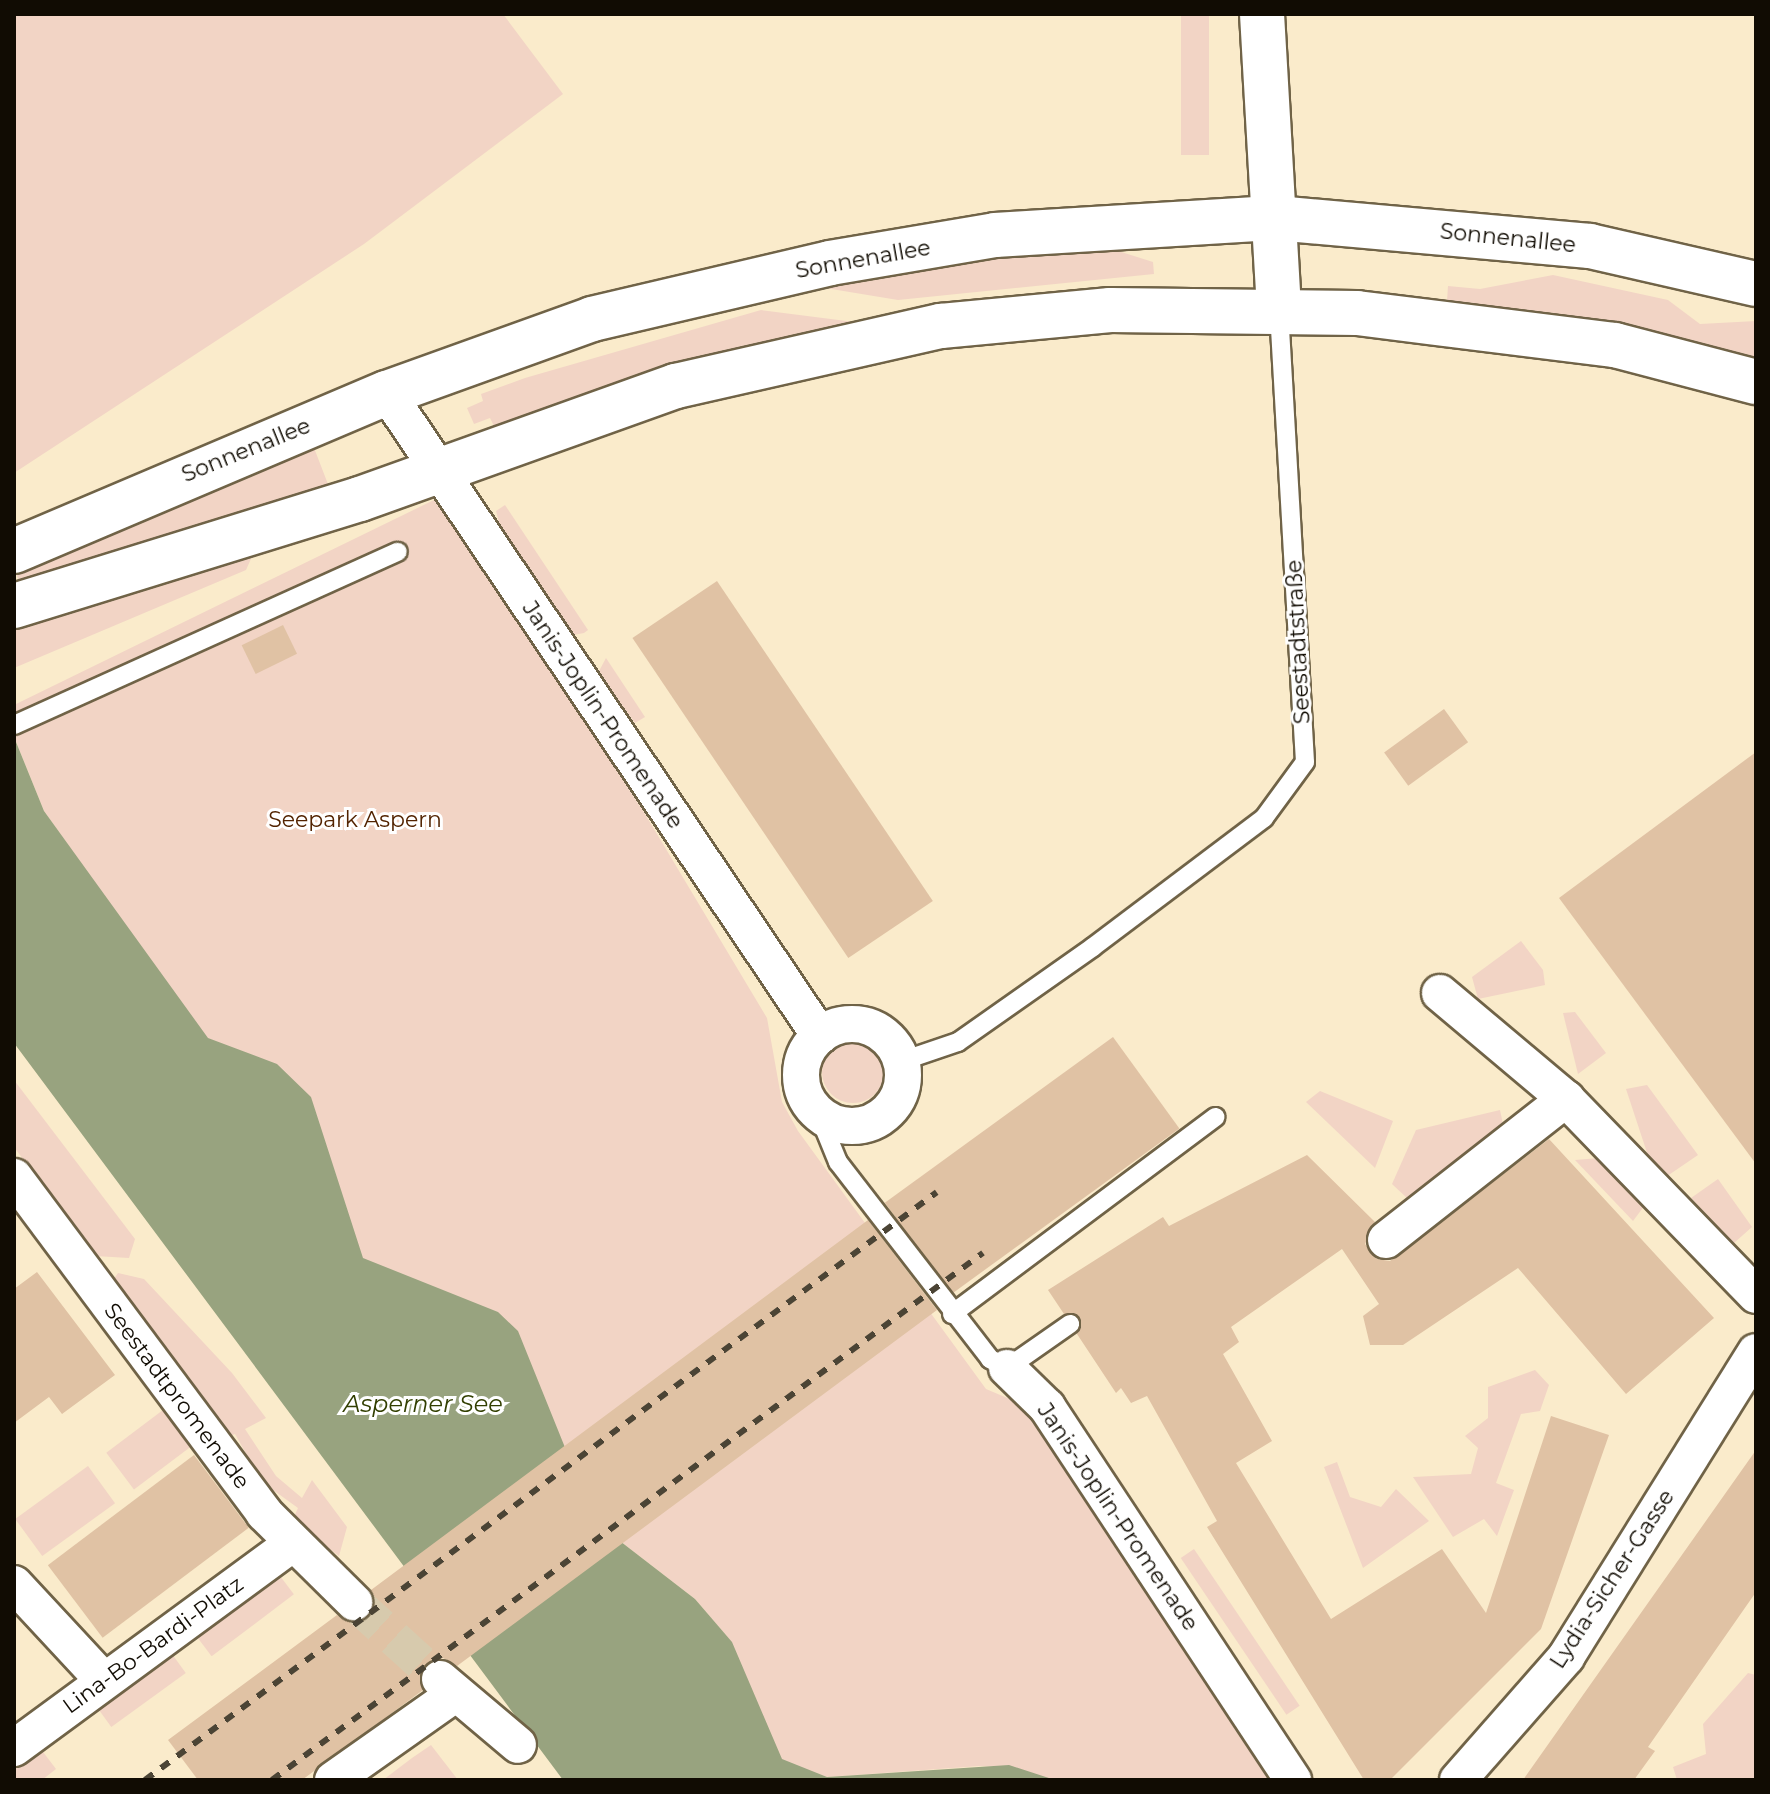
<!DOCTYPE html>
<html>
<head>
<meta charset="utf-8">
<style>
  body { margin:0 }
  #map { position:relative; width:1770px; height:1794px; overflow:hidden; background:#faebcb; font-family:Montserrat,sans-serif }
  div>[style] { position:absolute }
  .green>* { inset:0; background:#f2d4c5; transform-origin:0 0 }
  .round { border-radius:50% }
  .water>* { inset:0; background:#98a37f }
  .building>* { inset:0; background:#e0c2a4; transform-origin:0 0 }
  .street-tunnel>* { height:36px; margin-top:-18px; transform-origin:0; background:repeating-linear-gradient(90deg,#d7caad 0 36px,transparent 0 54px) }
  .roads { filter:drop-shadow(2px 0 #706347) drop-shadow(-2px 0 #706347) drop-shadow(0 2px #706347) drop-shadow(0 -2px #706347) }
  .lane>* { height:18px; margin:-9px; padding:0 9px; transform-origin:9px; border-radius:9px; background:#fff }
  .street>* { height:36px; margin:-18px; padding:0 18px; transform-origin:18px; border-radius:18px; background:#fff }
  .street>.ring { margin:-18px; padding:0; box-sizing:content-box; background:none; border:36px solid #fff; border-radius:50% }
  .secondary>* { height:44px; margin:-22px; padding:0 22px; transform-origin:22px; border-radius:22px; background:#fff }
  .rail>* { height:6px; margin-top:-3px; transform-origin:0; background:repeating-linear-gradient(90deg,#4b4435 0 10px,transparent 0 20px) }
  span { translate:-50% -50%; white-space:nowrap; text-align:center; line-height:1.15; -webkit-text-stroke:6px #fff; paint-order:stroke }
  .street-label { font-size:22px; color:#110c03 }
  .park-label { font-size:22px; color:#522301 }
  .water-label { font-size:24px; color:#323f01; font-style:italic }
  .frame { position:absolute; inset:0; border:16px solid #110c03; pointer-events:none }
</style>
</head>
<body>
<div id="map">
  <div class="green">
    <div style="clip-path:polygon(14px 14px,503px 14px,563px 94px,364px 244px,14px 473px)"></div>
    <div style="left:1181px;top:14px;width:28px;height:141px"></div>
    <div style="clip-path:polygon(1115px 250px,1153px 262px,1154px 274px,898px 300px,795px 283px,915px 260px)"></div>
    <div style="clip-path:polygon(1553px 275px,1668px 300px,1700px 324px,1756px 321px,1756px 362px,1615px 326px,1447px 301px,1448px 286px,1480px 289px)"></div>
    <div style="clip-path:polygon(761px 310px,862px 323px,613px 386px,495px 428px,490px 418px,474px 424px,467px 408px,483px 401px,481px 394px,525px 378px)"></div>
    <div style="clip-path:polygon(311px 440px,331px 492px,22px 587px,14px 570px,68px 552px,78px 541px)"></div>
    <div style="clip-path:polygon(438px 498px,645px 814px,767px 1018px,782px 1102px,798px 1131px,986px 1389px,1026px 1406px,1274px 1780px,1003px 1780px,999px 1767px,980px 1766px,827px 1777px,765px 1755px,730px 1640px,695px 1599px,616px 1538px,383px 1293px,44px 811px,14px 737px,14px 705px)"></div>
    <div style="clip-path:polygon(505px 505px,588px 630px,584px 633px,573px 635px,500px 526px,496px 511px)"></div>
    <div style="clip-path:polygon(254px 552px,246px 570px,14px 668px,14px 622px,79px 609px)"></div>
    <div style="clip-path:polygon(606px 658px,645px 717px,635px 723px,598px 673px)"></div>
    <div style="clip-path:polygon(1521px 941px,1543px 970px,1545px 985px,1478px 999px,1472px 977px)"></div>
    <div style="clip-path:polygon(1575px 1012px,1606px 1053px,1578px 1074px,1563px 1013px)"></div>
    <div class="round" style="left:822px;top:1041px;width:62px;height:62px"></div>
    <div style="clip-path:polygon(14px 1080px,135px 1239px,129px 1258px,95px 1256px,14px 1147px)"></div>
    <div style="clip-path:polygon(1647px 1085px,1698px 1155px,1657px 1183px,1626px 1089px)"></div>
    <div style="clip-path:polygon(1320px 1091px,1393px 1121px,1375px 1168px,1306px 1102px)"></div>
    <div style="clip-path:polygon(1500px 1110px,1504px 1129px,1408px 1199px,1392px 1184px,1416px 1130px)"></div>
    <div style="clip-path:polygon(1599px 1158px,1645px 1205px,1633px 1221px,1575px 1160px)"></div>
    <div style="clip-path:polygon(1718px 1179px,1752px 1227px,1734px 1243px,1691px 1198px)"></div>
    <div style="clip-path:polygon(118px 1273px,144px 1279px,232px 1373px,266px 1418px,245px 1429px,276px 1476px,302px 1498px,312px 1480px,347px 1527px,339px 1556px,292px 1521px,298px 1508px,262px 1482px,235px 1434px,224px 1438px,111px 1283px)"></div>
    <div style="clip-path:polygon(1535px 1370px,1549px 1385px,1540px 1411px,1521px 1414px,1496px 1483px,1514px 1490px,1497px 1536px,1484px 1519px,1453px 1537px,1413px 1477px,1471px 1474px,1478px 1448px,1465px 1436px,1488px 1418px,1488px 1387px)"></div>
    <div style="left:163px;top:1410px;width:46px;height:71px;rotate:53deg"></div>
    <div style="clip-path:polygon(1337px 1462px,1350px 1497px,1381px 1507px,1396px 1489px,1429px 1521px,1363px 1568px,1324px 1467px)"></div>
    <div style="left:88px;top:1466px;width:46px;height:90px;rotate:54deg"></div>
    <div style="left:1194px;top:1549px;width:189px;height:16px;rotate:56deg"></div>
    <div style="left:271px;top:1564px;width:38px;height:103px;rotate:53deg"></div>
    <div style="left:164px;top:1643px;width:37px;height:92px;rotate:54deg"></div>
    <div style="clip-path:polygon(1748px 1673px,1756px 1675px,1756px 1780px,1677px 1780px,1673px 1767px,1706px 1754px,1703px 1724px)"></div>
    <div style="clip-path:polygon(34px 1740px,56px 1769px,42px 1780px,14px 1780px,14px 1755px)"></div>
    <div style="clip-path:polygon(431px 1745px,458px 1780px,383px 1780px,412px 1758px)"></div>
  </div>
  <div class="water">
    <div style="clip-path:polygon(14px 737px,44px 811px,208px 1038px,277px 1064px,311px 1097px,363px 1258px,498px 1312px,518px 1331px,587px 1502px,616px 1538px,695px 1599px,732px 1642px,782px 1759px,827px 1777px,1009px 1765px,1055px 1780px,563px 1780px,14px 1043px)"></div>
  </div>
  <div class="building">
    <div style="left:717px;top:581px;width:386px;height:102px;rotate:56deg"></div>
    <div style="left:283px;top:625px;width:32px;height:46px;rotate:64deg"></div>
    <div style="left:1444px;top:709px;width:41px;height:74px;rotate:54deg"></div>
    <div style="clip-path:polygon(1756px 752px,1756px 1164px,1559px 898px)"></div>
    <div style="left:1113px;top:1037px;width:113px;height:282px;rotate:54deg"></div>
    <div style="clip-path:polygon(1549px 1139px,1714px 1318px,1626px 1394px,1518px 1268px,1403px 1345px,1370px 1345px,1363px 1316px,1379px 1304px,1342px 1249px,1231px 1327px,1239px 1342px,1223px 1354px,1272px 1441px,1236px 1463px,1331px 1619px,1442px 1549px,1486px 1613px,1551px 1416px,1609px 1435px,1541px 1629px,1390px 1780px,1364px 1780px,1207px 1527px,1217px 1521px,1147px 1396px,1131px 1403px,1121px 1388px,1116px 1393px,1077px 1334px,1080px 1318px,1064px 1314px,1048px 1290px,1163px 1217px,1169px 1226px,1307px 1155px,1375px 1222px,1365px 1244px,1377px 1259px,1390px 1261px)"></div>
    <div style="clip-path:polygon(868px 1220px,937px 1310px,457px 1666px,443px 1658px,425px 1665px,423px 1690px,302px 1780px,198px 1780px,168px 1740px,337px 1615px,349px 1622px,368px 1617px,371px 1590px)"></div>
    <div style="clip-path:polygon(37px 1272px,115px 1375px,62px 1414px,49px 1397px,14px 1423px,14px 1289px)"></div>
    <div style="clip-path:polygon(1756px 1450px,1756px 1592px,1648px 1747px,1655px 1751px,1634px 1780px,1523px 1780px)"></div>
    <div style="left:194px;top:1455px;width:91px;height:183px;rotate:53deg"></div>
  </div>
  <div class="street-tunnel">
    <div style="left:354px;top:1602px;width:115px;rotate:42.2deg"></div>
  </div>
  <div class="roads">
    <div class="lane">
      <div style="left:14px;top:725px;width:421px;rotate:-24.3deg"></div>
      <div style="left:902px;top:1061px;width:59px;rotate:-18.7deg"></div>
      <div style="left:958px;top:1042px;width:165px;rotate:-35.1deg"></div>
      <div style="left:1093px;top:947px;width:214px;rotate:-37deg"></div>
      <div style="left:1264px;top:818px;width:69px;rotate:-53.8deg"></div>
      <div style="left:1305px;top:762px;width:451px;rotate:-93.3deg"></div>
      <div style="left:818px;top:1113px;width:53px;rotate:67.8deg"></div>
      <div style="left:838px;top:1162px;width:249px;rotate:52.3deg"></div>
      <div style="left:990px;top:1359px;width:19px;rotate:28deg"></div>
      <div style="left:1007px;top:1368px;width:77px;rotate:-34.9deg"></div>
      <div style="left:952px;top:1314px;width:329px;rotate:-36.8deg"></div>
    </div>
    <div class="street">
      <div style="left:387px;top:393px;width:775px;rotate:56.04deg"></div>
      <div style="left:1440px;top:993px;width:165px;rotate:40.1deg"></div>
      <div style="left:1566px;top:1099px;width:273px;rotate:45.9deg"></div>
      <div class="ring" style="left:801px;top:1024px;width:66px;height:66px"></div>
      <div style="left:14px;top:1177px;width:419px;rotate:53.3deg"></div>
      <div style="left:264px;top:1513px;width:127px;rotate:44.7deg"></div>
      <div style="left:1386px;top:1240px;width:229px;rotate:-38.1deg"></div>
      <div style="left:1007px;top:1368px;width:56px;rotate:44.3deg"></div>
      <div style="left:1047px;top:1407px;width:447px;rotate:56.6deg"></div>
      <div style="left:14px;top:1584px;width:132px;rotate:47.1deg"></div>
      <div style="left:440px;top:1679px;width:102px;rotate:40.2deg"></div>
      <div style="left:14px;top:1748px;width:346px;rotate:-36.3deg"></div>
      <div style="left:333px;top:1780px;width:149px;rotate:-35.2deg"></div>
      <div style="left:1458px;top:1780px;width:164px;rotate:-48.7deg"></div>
      <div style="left:1566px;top:1657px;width:359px;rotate:-58.1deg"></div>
    </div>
    <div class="secondary">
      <div style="left:1262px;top:14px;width:295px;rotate:86.7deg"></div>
      <div style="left:14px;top:551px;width:405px;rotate:-23deg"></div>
      <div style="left:387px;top:393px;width:218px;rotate:-19.8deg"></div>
      <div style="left:592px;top:319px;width:244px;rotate:-13.2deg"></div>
      <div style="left:830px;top:263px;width:167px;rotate:-9.6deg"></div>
      <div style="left:995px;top:235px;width:282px;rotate:-3.5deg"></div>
      <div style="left:1276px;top:218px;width:315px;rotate:5.1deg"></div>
      <div style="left:1590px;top:246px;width:170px;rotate:12.9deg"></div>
      <div style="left:14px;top:606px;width:362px;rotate:-17.2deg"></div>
      <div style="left:360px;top:499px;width:336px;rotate:-19.7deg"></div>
      <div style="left:676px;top:386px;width:272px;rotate:-12.8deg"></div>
      <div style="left:941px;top:326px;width:170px;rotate:-5.4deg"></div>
      <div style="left:1110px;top:310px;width:247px;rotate:0.7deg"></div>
      <div style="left:1357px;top:313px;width:260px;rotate:7.1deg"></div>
      <div style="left:1615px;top:345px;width:146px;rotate:14.7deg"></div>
    </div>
  </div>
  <div class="rail">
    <div style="left:145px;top:1780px;width:986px;rotate:-36.59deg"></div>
    <div style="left:272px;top:1780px;width:885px;rotate:-36.55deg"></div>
  </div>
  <div class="street-label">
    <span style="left:1508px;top:238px;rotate:6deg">Sonnenallee</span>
    <span style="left:863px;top:259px;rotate:-10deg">Sonnenallee</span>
    <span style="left:246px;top:450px;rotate:-22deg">Sonnenallee</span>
    <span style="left:1298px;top:642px;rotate:-93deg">Seestadtstraße</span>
    <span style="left:603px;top:715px;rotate:56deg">Janis-Joplin-Promenade</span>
    <span style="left:177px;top:1396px;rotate:53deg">Seestadtpromenade</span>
    <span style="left:1118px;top:1517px;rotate:56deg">Janis-Joplin-Promenade</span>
    <span style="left:1612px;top:1579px;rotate:-57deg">Lydia-Sicher-Gasse</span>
    <span style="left:153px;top:1645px;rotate:-36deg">Lina-Bo-Bardi-Platz</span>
  </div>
  <div class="park-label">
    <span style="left:355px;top:820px">Seepark Aspern</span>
  </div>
  <div class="water-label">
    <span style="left:423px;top:1404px">Asperner See</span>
  </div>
  <div class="frame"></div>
</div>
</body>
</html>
